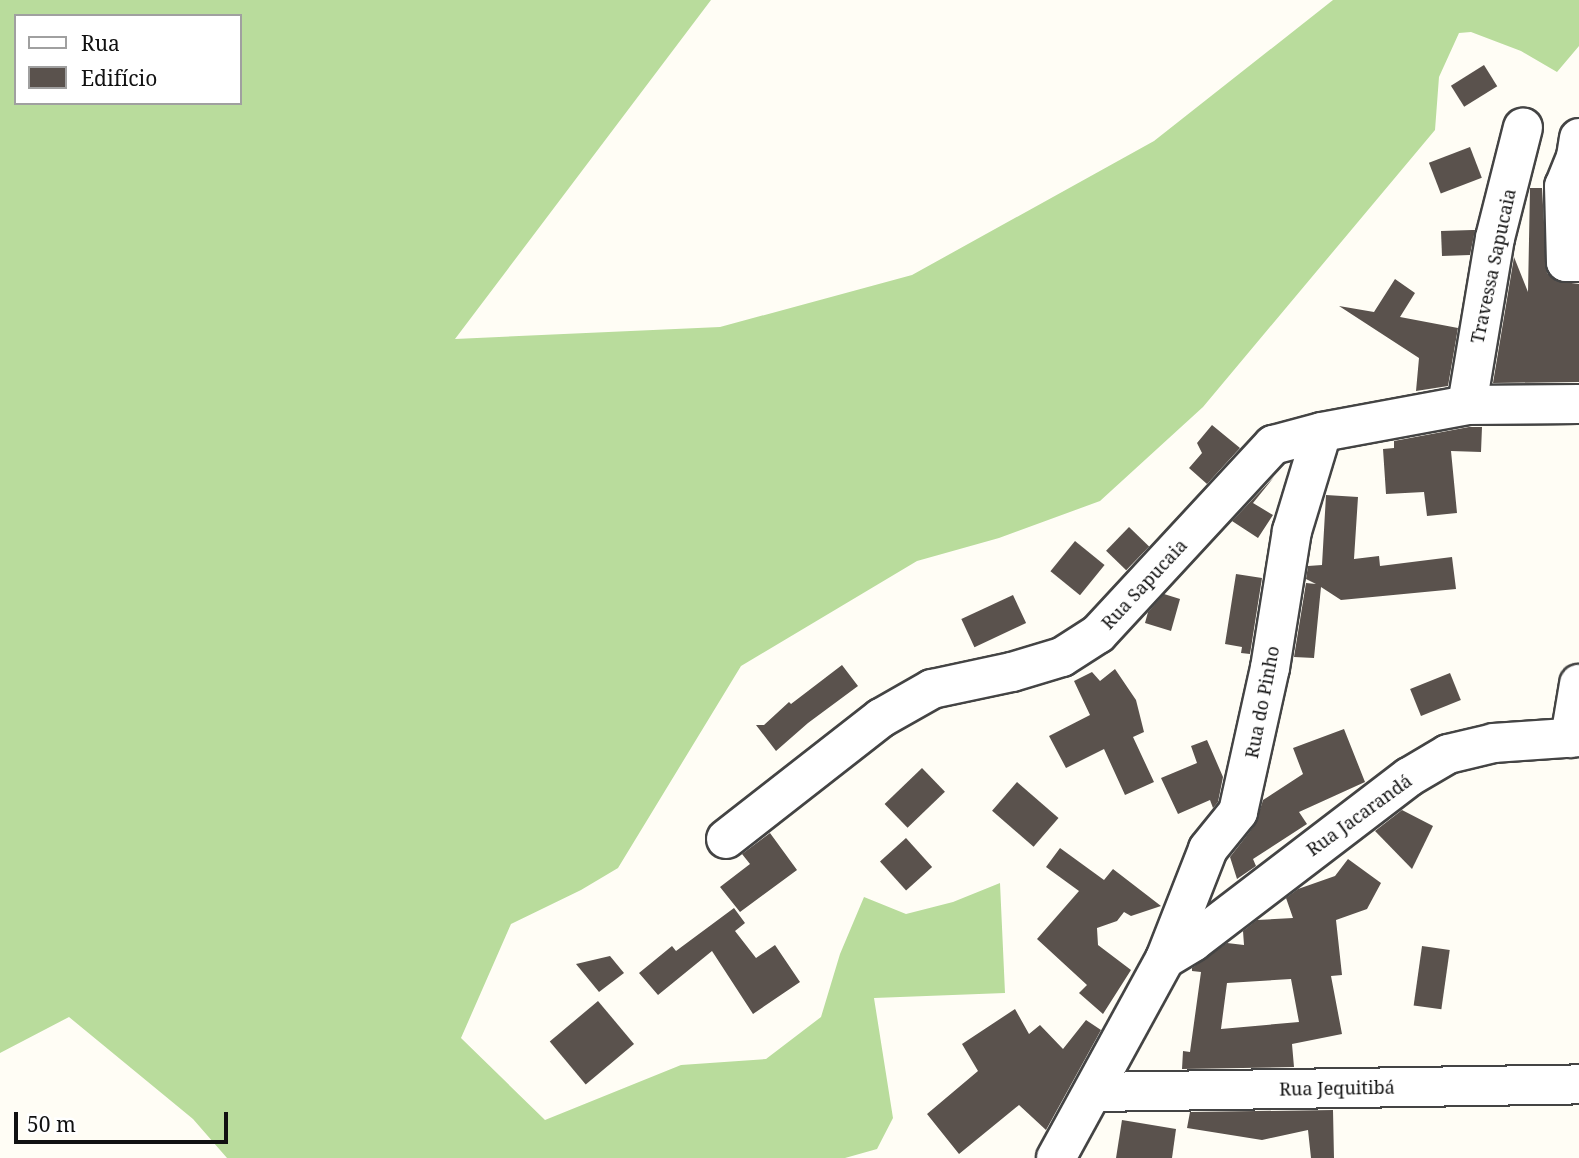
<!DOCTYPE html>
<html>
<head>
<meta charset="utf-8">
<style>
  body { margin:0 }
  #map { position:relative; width:1579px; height:1158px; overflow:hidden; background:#fffdf5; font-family:"Noto Serif",serif }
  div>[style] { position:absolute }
  .forest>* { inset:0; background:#b9dc9c }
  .building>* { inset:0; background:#5a524d; transform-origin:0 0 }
  .roads { filter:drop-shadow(2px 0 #444) drop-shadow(-2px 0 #444) drop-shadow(0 2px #444) drop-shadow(0 -2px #444) }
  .minor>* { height:38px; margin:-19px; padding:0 19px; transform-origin:19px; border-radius:19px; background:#fff }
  span { translate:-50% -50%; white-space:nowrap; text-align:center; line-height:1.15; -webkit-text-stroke:7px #fff; paint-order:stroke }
  .street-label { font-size:18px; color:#111 }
  .legend { position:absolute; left:14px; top:14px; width:228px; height:91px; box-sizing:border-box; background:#fff; border:2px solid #a0a0a0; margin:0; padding:9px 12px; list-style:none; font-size:21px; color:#111 }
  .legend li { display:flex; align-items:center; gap:14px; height:35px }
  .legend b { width:35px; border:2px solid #a0a0a0 }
  .scale { position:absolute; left:14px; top:1112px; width:214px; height:32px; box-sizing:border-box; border:4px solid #111; border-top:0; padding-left:9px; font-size:21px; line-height:24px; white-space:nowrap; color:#111; -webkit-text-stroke:5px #fff; paint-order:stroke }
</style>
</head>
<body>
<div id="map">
  <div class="forest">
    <div style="clip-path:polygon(evenodd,0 0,711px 0,455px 339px,720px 327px,912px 275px,1154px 141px,1333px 0,1579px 0,1579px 46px,1557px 72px,1521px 51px,1471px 32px,1459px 33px,1439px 77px,1435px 130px,1203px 407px,1100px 501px,999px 538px,917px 561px,741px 666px,618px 868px,581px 890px,511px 924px,461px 1038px,545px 1120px,681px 1065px,766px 1059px,821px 1017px,840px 954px,864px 897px,906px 914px,953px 902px,1000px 883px,1005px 993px,874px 998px,893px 1118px,877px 1149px,845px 1158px,227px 1158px,193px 1119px,69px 1017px,0 1053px,0 0,16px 16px,240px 16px,240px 103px,16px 103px,16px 16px)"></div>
  </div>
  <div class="building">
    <div style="left:1484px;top:65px;width:25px;height:39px;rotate:58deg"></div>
    <div style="left:1470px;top:147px;width:33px;height:44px;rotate:69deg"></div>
    <div style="clip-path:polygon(1530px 188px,1542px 188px,1547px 273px,1556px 281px,1579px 284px,1579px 382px,1493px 383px,1514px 257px,1528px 292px)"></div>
    <div style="clip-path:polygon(1472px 230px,1475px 230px,1470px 255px,1442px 256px,1441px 231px)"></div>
    <div style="clip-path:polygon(1395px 279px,1415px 293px,1400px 317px,1458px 328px,1448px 386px,1416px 391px,1419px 358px,1339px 306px,1374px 312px)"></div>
    <div style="clip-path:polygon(1212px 425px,1240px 448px,1207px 484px,1189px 468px,1202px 453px,1197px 443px)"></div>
    <div style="clip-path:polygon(1469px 427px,1482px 427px,1481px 452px,1451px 451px,1457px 513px,1427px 516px,1424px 492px,1386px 494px,1383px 449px,1394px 448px,1394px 441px)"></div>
    <div style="clip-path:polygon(1274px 477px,1253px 503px,1273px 515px,1258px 538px,1232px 521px)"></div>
    <div style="clip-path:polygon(1326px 495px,1358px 497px,1354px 559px,1379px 556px,1380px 566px,1452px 557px,1456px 589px,1341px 600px,1321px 587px,1314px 658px,1294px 657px,1306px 583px,1316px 584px,1306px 579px,1308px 566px,1322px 565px)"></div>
    <div style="left:1129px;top:527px;width:28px;height:33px;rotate:44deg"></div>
    <div style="left:1075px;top:541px;width:38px;height:39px;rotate:39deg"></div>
    <div style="clip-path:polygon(1236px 574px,1262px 578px,1250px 654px,1241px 653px,1242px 647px,1225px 644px)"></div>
    <div style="clip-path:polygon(1164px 594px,1180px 599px,1171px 631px,1145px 623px,1148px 612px)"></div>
    <div style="left:1013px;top:595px;width:31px;height:57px;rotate:65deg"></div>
    <div style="clip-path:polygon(842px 665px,858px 686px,808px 723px,776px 751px,756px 725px,764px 725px,789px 702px,791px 704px)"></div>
    <div style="clip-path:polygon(1115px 669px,1136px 700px,1144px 732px,1133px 737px,1154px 782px,1125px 795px,1104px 749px,1066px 768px,1049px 736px,1090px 715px,1074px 681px,1092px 672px,1100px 681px)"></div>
    <div style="left:1450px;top:673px;width:29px;height:43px;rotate:68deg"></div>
    <div style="clip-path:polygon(1344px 729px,1365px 782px,1299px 812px,1307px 824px,1253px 859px,1256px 866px,1237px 879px,1230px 857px,1255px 825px,1263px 800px,1303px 774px,1293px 748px)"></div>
    <div style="clip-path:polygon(1207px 740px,1223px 777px,1218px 802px,1213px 808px,1210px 800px,1178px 814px,1161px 778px,1197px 763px,1191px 746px)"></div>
    <div style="left:922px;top:768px;width:33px;height:52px;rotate:46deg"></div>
    <div style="left:1017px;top:782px;width:55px;height:38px;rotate:41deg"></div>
    <div style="clip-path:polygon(1402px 810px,1433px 826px,1412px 869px,1375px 831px)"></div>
    <div style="clip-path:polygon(770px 833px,797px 870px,740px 912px,720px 887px,750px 864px,742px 854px)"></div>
    <div style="left:906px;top:838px;width:39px;height:35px;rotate:48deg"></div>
    <div style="clip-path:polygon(1060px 848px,1104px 880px,1113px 869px,1161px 906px,1131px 916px,1124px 912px,1117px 921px,1097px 928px,1098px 945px,1131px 970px,1103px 1014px,1079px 993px,1087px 985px,1037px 939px,1079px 891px,1046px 867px)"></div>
    <div style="clip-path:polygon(evenodd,1348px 859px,1381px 883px,1367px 909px,1336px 920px,1342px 975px,1331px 976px,1342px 1034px,1292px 1044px,1294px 1067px,1182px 1069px,1183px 1051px,1190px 1052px,1201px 972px,1192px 971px,1192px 968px,1227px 943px,1244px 945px,1243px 931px,1257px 920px,1293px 918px,1286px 898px,1298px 889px,1335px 876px,1348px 859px,1291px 979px,1299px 1022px,1221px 1029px,1227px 983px,1291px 979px)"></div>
    <div style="clip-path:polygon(734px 908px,745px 923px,735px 931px,756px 958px,775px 945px,800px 982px,753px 1014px,712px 951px,658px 995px,639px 973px,672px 946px,676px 951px)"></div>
    <div style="left:1422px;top:946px;width:28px;height:60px;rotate:8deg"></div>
    <div style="clip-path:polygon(610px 956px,624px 973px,599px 992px,576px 964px)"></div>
    <div style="left:598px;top:1001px;width:56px;height:63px;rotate:50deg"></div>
    <div style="clip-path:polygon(1015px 1009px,1029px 1034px,1040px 1025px,1063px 1049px,1086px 1020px,1101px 1030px,1046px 1130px,1019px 1105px,959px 1154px,927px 1114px,978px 1071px,962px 1044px)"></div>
    <div style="clip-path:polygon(1333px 1110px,1334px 1158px,1311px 1158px,1308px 1130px,1262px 1140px,1187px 1128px,1190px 1112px)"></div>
    <div style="clip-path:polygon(1122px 1120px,1176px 1129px,1172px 1158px,1116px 1158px)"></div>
  </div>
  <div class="roads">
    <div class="minor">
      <div style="left:1579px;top:138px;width:19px;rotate:99deg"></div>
      <div style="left:1576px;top:157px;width:31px;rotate:112deg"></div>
      <div style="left:1564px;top:186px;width:76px;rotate:88.5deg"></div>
      <div style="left:1566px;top:262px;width:13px"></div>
      <div style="left:1467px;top:405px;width:169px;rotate:-80.5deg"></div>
      <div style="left:1495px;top:238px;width:114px;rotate:-75.8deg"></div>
      <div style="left:1570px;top:738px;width:55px;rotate:-80.5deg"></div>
      <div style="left:726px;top:839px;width:197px;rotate:-38deg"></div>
      <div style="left:881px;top:718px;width:59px;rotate:-29.6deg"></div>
      <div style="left:932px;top:689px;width:82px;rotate:-12deg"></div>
      <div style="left:1012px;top:672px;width:52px;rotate:-16.7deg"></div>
      <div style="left:1062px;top:657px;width:43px;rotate:-32.6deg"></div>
      <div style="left:1098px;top:634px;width:258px;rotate:-47.2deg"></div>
      <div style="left:1273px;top:445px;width:51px;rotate:-14.9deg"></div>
      <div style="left:1322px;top:432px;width:147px;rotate:-10.5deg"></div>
      <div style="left:1467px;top:405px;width:112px;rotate:-0.5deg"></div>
      <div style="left:1165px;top:959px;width:33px;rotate:-31deg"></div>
      <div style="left:1193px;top:942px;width:272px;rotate:-37.4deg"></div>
      <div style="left:1409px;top:777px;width:45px;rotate:-30.5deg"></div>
      <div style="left:1448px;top:754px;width:47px;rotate:-13.4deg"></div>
      <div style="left:1494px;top:743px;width:85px;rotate:-4deg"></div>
      <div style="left:1094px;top:1092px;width:485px;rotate:-0.9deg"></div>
      <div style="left:1056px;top:1158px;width:227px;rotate:-61.3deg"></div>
      <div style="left:1165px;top:959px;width:118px;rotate:-68.6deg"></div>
      <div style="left:1208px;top:849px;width:48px;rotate:-51deg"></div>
      <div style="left:1238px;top:812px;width:148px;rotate:-77.5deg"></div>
      <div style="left:1270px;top:668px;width:139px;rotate:-80.9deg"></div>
      <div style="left:1292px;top:531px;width:103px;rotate:-73.1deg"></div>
    </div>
  </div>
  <div class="street-label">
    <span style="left:1493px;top:266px;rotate:-78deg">Travessa Sapucaia</span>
    <span style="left:1144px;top:584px;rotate:-47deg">Rua Sapucaia</span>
    <span style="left:1262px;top:702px;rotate:-79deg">Rua do Pinho</span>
    <span style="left:1359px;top:815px;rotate:-36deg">Rua Jacarandá</span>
    <span style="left:1337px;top:1088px;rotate:-1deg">Rua Jequitibá</span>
  </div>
  <ul class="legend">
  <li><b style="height:9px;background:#fff"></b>Rua</li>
  <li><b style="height:19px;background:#5a524d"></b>Edifício</li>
  </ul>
  <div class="scale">50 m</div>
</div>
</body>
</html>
